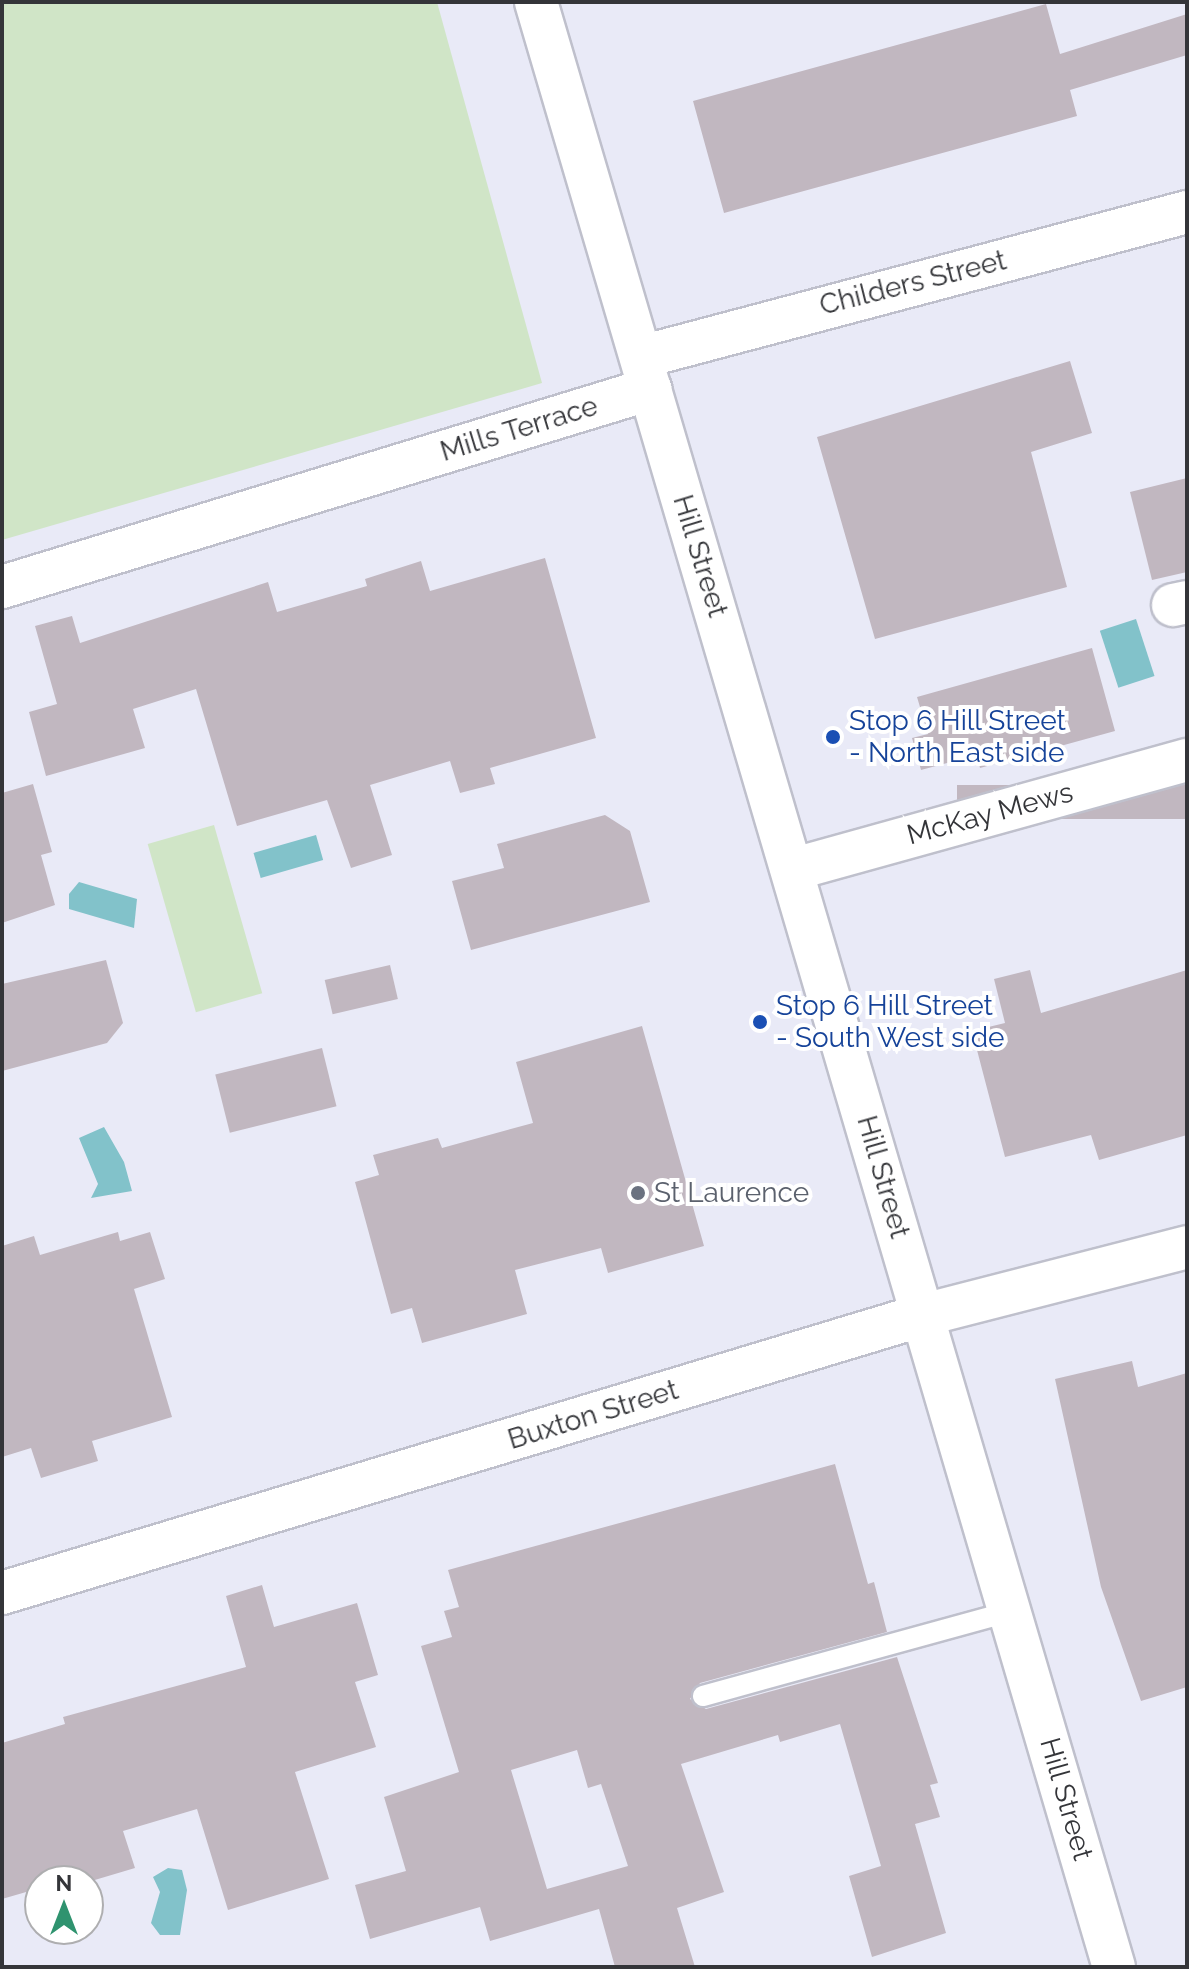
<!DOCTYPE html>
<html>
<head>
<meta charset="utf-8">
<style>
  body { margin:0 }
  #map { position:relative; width:1189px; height:1969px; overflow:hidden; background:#e9eaf7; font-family:Raleway,sans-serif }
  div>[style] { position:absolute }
  .green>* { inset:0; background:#d0e5c7; transform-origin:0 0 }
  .water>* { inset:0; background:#82c2ca; transform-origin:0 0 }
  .building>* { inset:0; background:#c1b7c0; transform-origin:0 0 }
  .roads { filter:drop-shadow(2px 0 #bfc0cc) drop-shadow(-2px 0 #bfc0cc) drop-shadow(0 2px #bfc0cc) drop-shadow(0 -2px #bfc0cc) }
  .lane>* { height:20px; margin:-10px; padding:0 10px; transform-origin:10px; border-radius:10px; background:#fff }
  .street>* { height:42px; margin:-21px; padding:0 21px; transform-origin:21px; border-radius:21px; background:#fff }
  .dots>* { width:22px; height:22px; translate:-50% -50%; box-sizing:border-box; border:4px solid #fff; border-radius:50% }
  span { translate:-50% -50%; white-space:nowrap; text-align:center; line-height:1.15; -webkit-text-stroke:8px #fff; paint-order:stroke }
  .street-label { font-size:28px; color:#343539 }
  .transit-label { font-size:28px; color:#164399 }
  .left { translate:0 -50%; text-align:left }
  .worship-label { font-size:28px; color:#5b616d }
  .frame { position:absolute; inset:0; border:4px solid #343539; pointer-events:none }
  .north { position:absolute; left:24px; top:1865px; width:80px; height:80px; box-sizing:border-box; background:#fff; border:2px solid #aeaeb0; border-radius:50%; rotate:0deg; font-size:22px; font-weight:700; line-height:32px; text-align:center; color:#343539 }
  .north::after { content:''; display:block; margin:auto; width:28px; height:36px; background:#2f936f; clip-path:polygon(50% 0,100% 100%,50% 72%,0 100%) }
</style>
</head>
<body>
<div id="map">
  <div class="green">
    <div style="clip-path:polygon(2px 2px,437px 2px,542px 383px,2px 540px)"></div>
    <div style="left:214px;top:825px;width:175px;height:69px;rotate:74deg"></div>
  </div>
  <div class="water">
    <div style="left:1136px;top:619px;width:60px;height:38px;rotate:72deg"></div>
    <div style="left:316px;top:835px;width:26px;height:65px;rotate:74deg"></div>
    <div style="clip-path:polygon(79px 882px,137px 899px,134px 928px,69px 909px,69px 894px)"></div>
    <div style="clip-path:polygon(104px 1127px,124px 1162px,132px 1191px,91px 1198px,98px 1184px,79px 1138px)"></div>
    <div style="clip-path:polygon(168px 1868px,182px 1870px,187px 1890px,180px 1935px,160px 1935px,151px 1923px,160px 1892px,153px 1877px)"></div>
  </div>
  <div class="building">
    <div style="clip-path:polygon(1046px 4px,1060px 54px,1187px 14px,1187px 55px,1070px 90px,1077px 116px,724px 213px,693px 101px)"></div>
    <div style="clip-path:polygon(1070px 361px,1092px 433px,1031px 452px,1067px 587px,875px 639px,817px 437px)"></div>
    <div style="clip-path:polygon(1187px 478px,1187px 572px,1152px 580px,1130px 492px)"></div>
    <div style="clip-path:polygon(545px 558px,596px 738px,490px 768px,495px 784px,460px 793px,450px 761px,370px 785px,392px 855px,351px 868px,327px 800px,237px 826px,196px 689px,133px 709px,145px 748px,46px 776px,29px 712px,57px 704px,35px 626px,72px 616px,80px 643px,268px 582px,277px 612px,367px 586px,365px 579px,421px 561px,430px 591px)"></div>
    <div style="clip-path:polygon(1092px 648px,1115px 731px,980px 768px,977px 755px,921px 770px,912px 738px,928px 734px,917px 697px)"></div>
    <div style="clip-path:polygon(33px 784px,52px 852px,41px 855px,55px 905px,2px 923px,2px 793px)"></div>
    <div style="left:1187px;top:785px;width:34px;height:230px;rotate:90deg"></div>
    <div style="clip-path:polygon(605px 815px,630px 831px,650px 902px,471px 950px,452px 881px,504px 868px,497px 844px)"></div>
    <div style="clip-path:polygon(106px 960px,123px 1023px,107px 1043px,2px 1071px,2px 984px)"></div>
    <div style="left:390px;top:965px;width:35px;height:67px;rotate:77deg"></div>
    <div style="clip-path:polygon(1030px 970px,1041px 1013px,1187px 970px,1187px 1135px,1099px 1160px,1091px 1135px,1005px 1157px,972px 1031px,1005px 1023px,994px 979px)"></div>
    <div style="clip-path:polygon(642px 1026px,704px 1246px,608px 1273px,601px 1248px,515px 1270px,527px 1314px,422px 1343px,412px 1308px,391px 1314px,355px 1182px,379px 1175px,373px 1155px,438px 1138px,442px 1148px,533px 1123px,516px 1062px)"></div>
    <div style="left:322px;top:1048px;width:60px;height:110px;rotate:76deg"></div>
    <div style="clip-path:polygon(118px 1232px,120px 1241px,150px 1232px,165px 1279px,134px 1289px,172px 1417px,92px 1441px,98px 1461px,41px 1478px,31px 1448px,2px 1457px,2px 1246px,34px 1236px,40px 1255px)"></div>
    <div style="clip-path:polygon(1132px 1361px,1138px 1387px,1187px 1373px,1187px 1687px,1141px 1701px,1101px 1587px,1055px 1379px)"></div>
    <div style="clip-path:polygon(evenodd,835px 1464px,868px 1584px,874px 1582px,887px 1632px,700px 1683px,690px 1699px,706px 1709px,897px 1657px,938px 1783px,930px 1785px,940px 1817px,915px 1824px,946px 1933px,872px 1957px,849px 1876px,881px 1866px,840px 1724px,780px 1742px,778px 1735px,681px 1764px,724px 1892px,677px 1908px,695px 1967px,615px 1967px,599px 1909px,490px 1941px,480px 1907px,370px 1939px,355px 1885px,406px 1871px,384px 1797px,459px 1772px,421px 1646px,452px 1637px,444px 1611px,459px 1607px,448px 1570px,835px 1464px,577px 1750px,588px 1788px,601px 1784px,628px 1866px,547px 1889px,511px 1770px,577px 1750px)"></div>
    <div style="clip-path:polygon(262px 1585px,274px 1627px,357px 1603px,378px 1675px,355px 1682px,376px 1747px,295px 1772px,329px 1879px,228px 1910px,197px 1809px,123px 1831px,135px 1868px,88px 1882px,88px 1874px,40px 1881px,40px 1888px,2px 1899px,2px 1743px,65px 1724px,63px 1717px,246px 1667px,226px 1596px)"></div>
  </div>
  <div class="roads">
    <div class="lane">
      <div style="left:703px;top:1696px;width:320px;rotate:-15.4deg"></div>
    </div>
    <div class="street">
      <div style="left:536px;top:2px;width:2048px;rotate:73.61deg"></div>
      <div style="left:641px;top:357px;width:565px;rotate:-14.87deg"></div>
      <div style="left:2px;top:587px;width:678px;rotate:-16.99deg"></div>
      <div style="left:1173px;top:605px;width:14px;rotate:-12deg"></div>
      <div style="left:794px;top:869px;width:408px;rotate:-15.5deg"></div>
      <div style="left:2px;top:1593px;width:962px;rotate:-16.8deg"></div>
      <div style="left:923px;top:1315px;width:273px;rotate:-14.4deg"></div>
    </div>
  </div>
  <div class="dots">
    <div style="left:833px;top:737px;background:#1a4fb4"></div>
    <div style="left:760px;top:1022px;background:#1a4fb4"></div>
    <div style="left:638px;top:1193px;background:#6b7280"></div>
  </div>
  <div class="street-label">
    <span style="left:913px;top:283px;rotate:-14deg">Childers Street</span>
    <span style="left:519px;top:429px;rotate:-17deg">Mills Terrace</span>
    <span style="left:700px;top:556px;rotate:73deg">Hill Street</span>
    <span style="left:990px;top:814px;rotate:-15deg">McKay Mews</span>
    <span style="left:883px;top:1177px;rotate:74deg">Hill Street</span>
    <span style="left:593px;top:1415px;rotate:-17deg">Buxton Street</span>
    <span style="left:1066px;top:1799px;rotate:74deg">Hill Street</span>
  </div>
  <div class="transit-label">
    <span class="left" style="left:849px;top:737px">Stop 6 Hill Street<br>- North East side</span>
    <span class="left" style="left:776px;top:1022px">Stop 6 Hill Street<br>- South West side</span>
  </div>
  <div class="worship-label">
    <span class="left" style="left:654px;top:1193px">St Laurence</span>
  </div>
  <div class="frame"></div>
  <div class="north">N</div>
</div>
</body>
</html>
